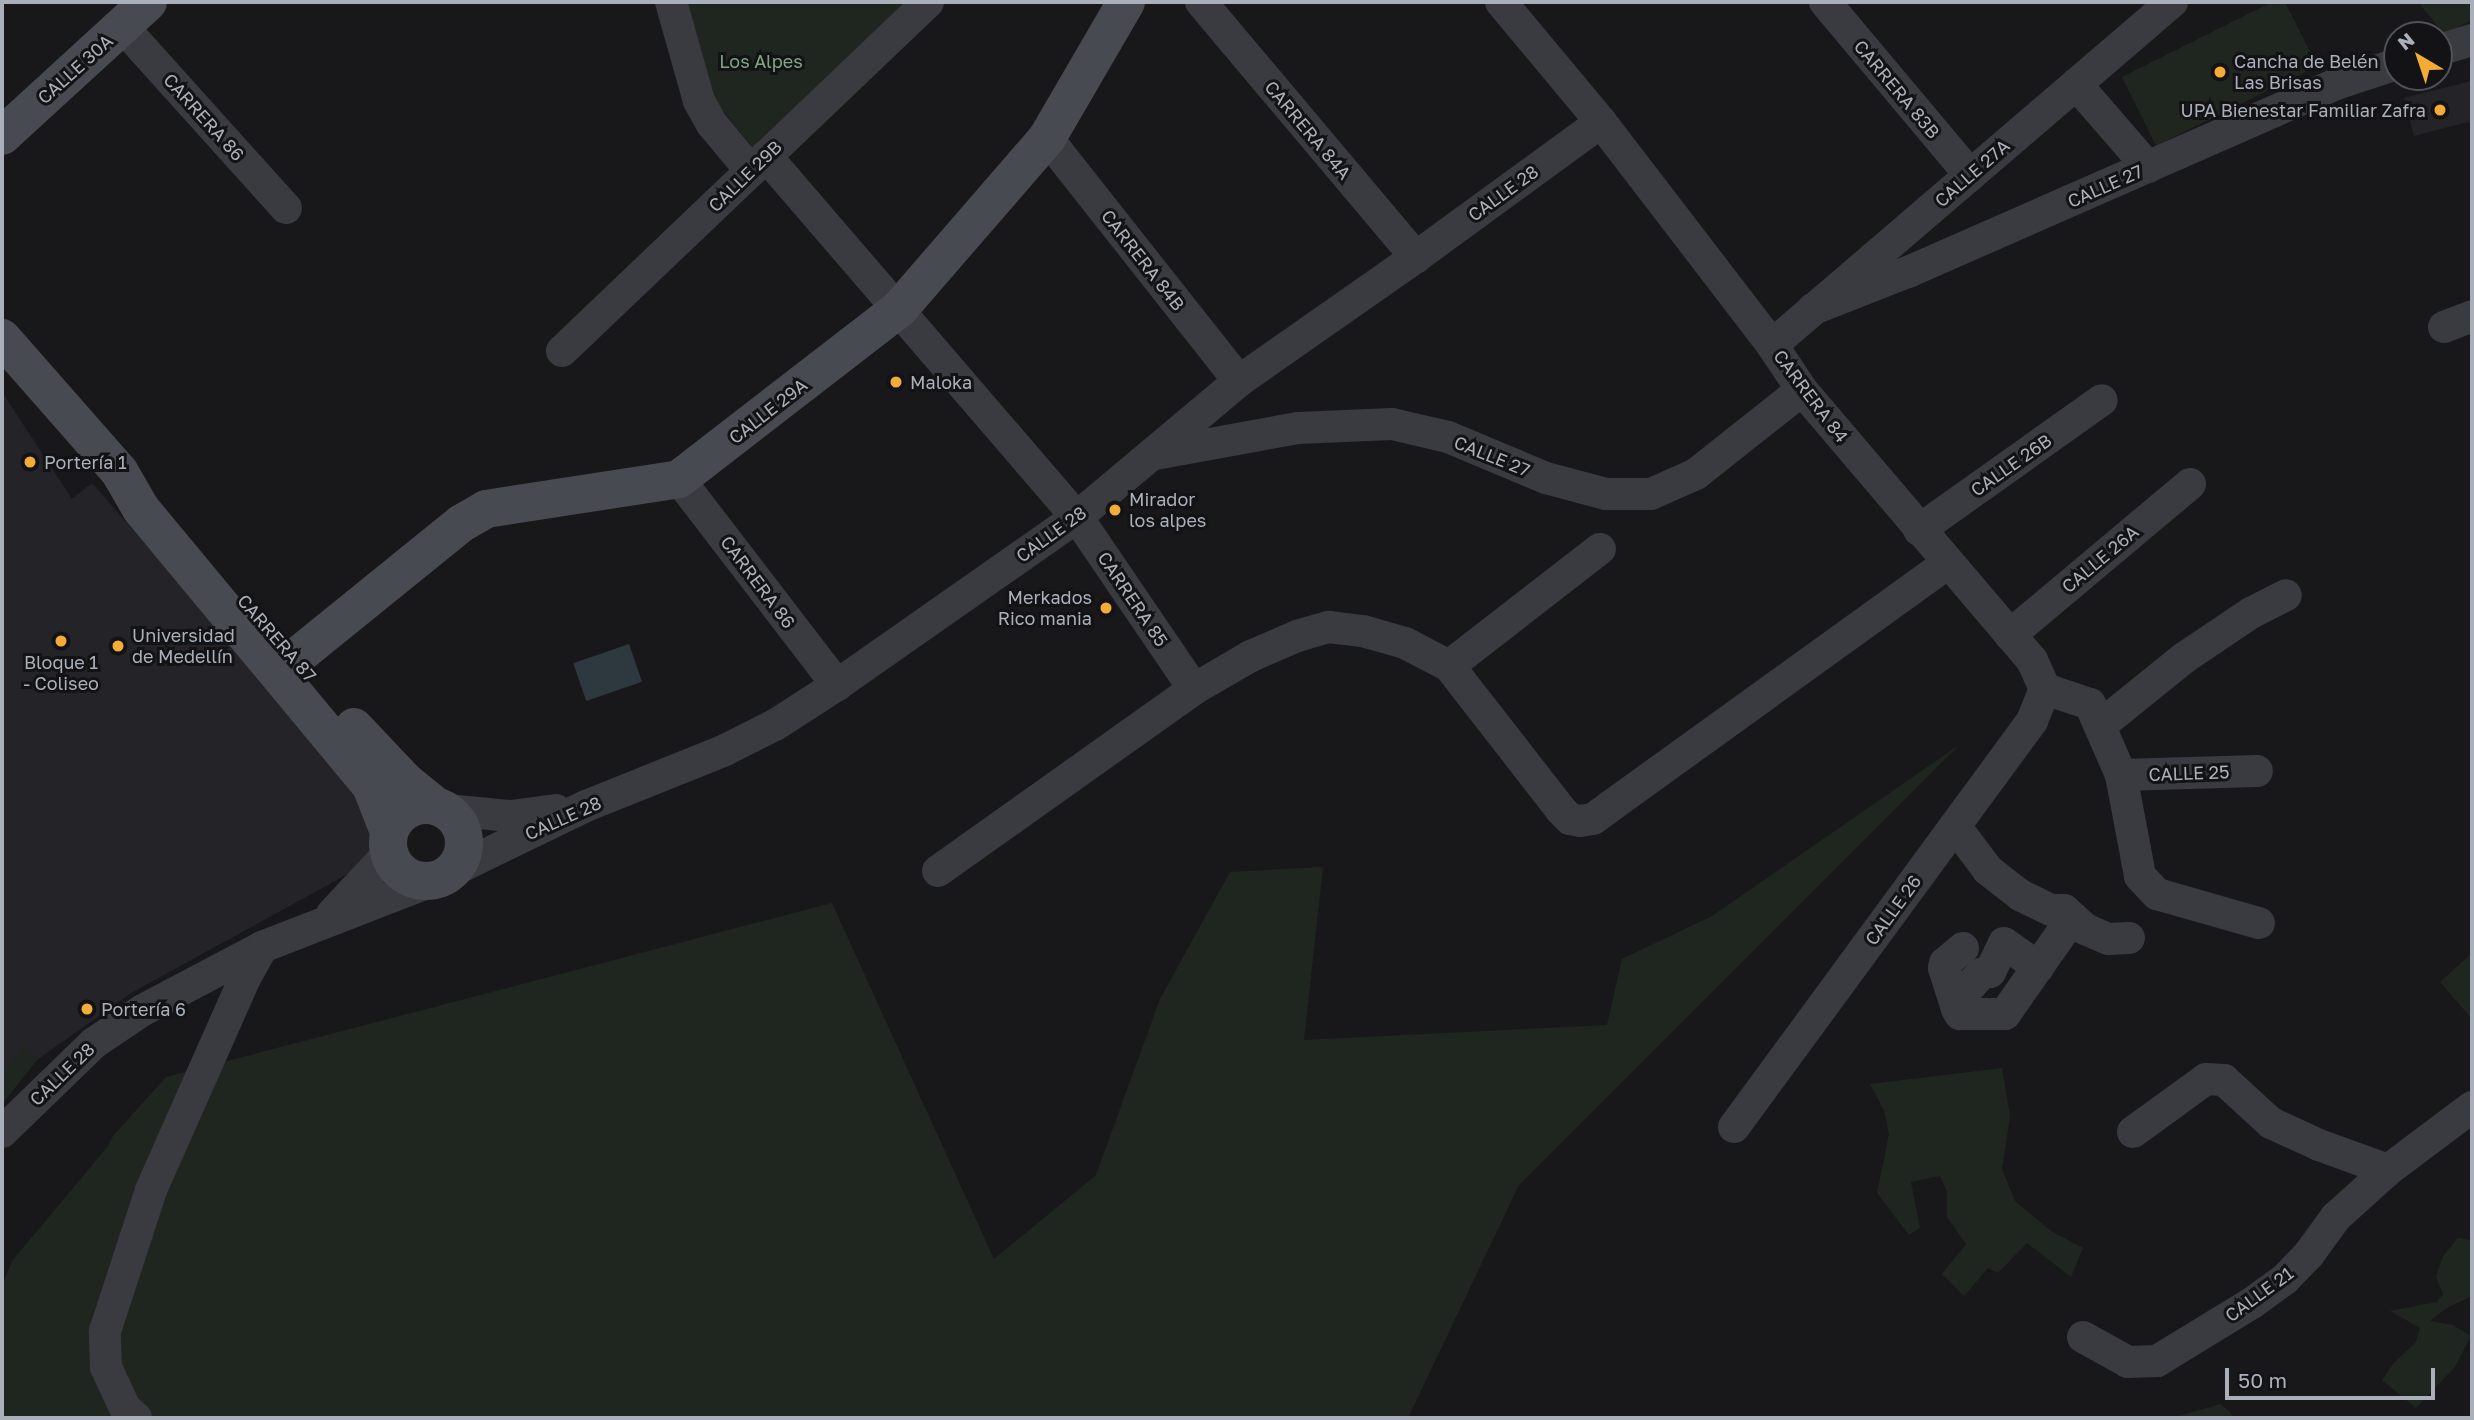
<!DOCTYPE html>
<html>
<head>
<meta charset="utf-8">
<style>
  body { margin:0 }
  #map { position:relative; width:2474px; height:1420px; overflow:hidden; background:#18181b; font-family:"Golos Text",sans-serif }
  div>[style] { position:absolute }
  .built>* { inset:0; background:#242428 }
  .green>* { inset:0; background:#1e261f }
  .water>* { inset:0; background:#2e383f; transform-origin:0 0 }
  .street>* { height:32px; margin:-16px; padding:0 16px; transform-origin:16px; border-radius:16px; background:#393b40 }
  .secondary>* { height:38px; margin:-19px; padding:0 19px; transform-origin:19px; border-radius:19px; background:#474a50 }
  .secondary>.ring { margin:-19px; padding:0; box-sizing:content-box; background:none; border:38px solid #474a50; border-radius:50% }
  .dots>* { width:19px; height:19px; translate:-50% -50%; box-sizing:border-box; border:4px solid #131316; border-radius:50% }
  span { translate:-50% -50%; white-space:nowrap; text-align:center; line-height:1.15; -webkit-text-stroke:6px #131316; paint-order:stroke }
  .park-label { font-size:18px; color:#81a582 }
  .poi-label { font-size:18px; color:#aab0ba }
  .left { translate:0 -50%; text-align:left }
  .right { translate:-100% -50%; text-align:right }
  .street-label { font-size:18px; color:#aab0ba }
  .frame { position:absolute; inset:0; border:4px solid #aab0ba; pointer-events:none }
  .north { position:absolute; left:2383px; top:21px; width:70px; height:70px; box-sizing:border-box; background:#131316; border:2px solid #4f5258; border-radius:50%; rotate:321deg; font-size:19px; font-weight:700; line-height:28px; text-align:center; color:#aab0ba }
  .north::after { content:''; display:block; margin:auto; width:24px; height:32px; background:#f5ac36; clip-path:polygon(50% 0,100% 100%,50% 72%,0 100%) }
  .scale { position:absolute; left:2225px; top:1368px; width:210px; height:32px; box-sizing:border-box; border:4px solid #aab0ba; border-top:0; padding-left:9px; font-size:21px; line-height:24px; white-space:nowrap; color:#aab0ba; -webkit-text-stroke:5px #131316; paint-order:stroke }
</style>
</head>
<body>
<div id="map">
  <div class="built">
    <div style="clip-path:polygon(2471px 81px,2472px 124px,2468px 122px,2414px 136px,2404px 98px)"></div>
    <div style="clip-path:polygon(2px 392px,72px 499px,92px 483px,362px 792px,382px 832px,366px 864px,131px 993px,37px 1060px,2px 1104px)"></div>
  </div>
  <div class="green">
    <div style="clip-path:polygon(684px 2px,911px 2px,755px 150px,718px 105px,707px 85px)"></div>
    <div style="clip-path:polygon(2272px 2px,2285px 2px,2317px 66px,2156px 146px,2122px 77px)"></div>
    <div style="clip-path:polygon(2418px 2px,2472px 2px,2472px 20px,2444px 34px)"></div>
    <div style="clip-path:polygon(1959px 745px,1519px 1185px,1408px 1418px,2px 1418px,2px 1286px,12px 1261px,108px 1146px,113px 1136px,166px 1077px,832px 903px,994px 1259px,1096px 1175px,1160px 999px,1230px 872px,1323px 867px,1304px 1040px,1607px 1025px,1622px 959px,1712px 916px)"></div>
    <div style="clip-path:polygon(2472px 953px,2472px 1019px,2440px 982px)"></div>
    <div style="clip-path:polygon(25px 1047px,37px 1060px,2px 1104px,2px 1075px)"></div>
    <div style="clip-path:polygon(2002px 1068px,2010px 1117px,2002px 1169px,2015px 1201px,2051px 1231px,2083px 1248px,2071px 1277px,2027px 1243px,1998px 1273px,1988px 1268px,1964px 1296px,1942px 1274px,1966px 1244px,1947px 1217px,1947px 1192px,1940px 1176px,1911px 1182px,1920px 1228px,1909px 1235px,1877px 1193px,1889px 1134px,1884px 1111px,1870px 1084px)"></div>
    <div style="clip-path:polygon(2458px 1238px,2472px 1240px,2472px 1296px,2445px 1309px,2430px 1321px,2453px 1325px,2471px 1336px,2455px 1367px,2416px 1408px,2382px 1380px,2393px 1364px,2416px 1342px,2420px 1328px,2390px 1311px,2437px 1302px,2443px 1294px,2436px 1277px,2443px 1256px)"></div>
    <div style="clip-path:polygon(2220px 1404px,2230px 1412px,2233px 1418px,2172px 1418px)"></div>
  </div>
  <div class="water">
    <div style="left:629px;top:644px;width:40px;height:59px;rotate:71deg"></div>
  </div>
  <div class="street">
    <div style="left:671px;top:2px;width:103px;rotate:74.2deg"></div>
    <div style="left:699px;top:101px;width:26px;rotate:61deg"></div>
    <div style="left:712px;top:124px;width:61px;rotate:50.3deg"></div>
    <div style="left:1201px;top:2px;width:334px;rotate:49.9deg"></div>
    <div style="left:1501px;top:2px;width:156px;rotate:50.2deg"></div>
    <div style="left:1601px;top:122px;width:281px;rotate:52.5deg"></div>
    <div style="left:1772px;top:345px;width:54px;rotate:56.3deg"></div>
    <div style="left:1802px;top:390px;width:355px;rotate:49.6deg"></div>
    <div style="left:2032px;top:660px;width:32px;rotate:66deg"></div>
    <div style="left:2045px;top:689px;width:47px;rotate:18.4deg"></div>
    <div style="left:2090px;top:704px;width:77px;rotate:66.4deg"></div>
    <div style="left:2121px;top:775px;width:103px;rotate:79.3deg"></div>
    <div style="left:2140px;top:876px;width:25px;rotate:47deg"></div>
    <div style="left:2157px;top:894px;width:106px;rotate:15.9deg"></div>
    <div style="left:1825px;top:2px;width:226px;rotate:50deg"></div>
    <div style="left:122px;top:26px;width:245px;rotate:48deg"></div>
    <div style="left:2439px;top:50px;width:34px;rotate:-17deg"></div>
    <div style="left:2076px;top:84px;width:110px;rotate:49.1deg"></div>
    <div style="left:1047px;top:138px;width:310px;rotate:51.7deg"></div>
    <div style="left:766px;top:156px;width:476px;rotate:49.3deg"></div>
    <div style="left:1077px;top:517px;width:208px;rotate:55.8deg"></div>
    <div style="left:1194px;top:689px;width:66px;rotate:-30.1deg"></div>
    <div style="left:1251px;top:656px;width:50px;rotate:-23.5deg"></div>
    <div style="left:1297px;top:636px;width:33px;rotate:-16deg"></div>
    <div style="left:1329px;top:627px;width:34px;rotate:7deg"></div>
    <div style="left:1363px;top:631px;width:44px;rotate:15.9deg"></div>
    <div style="left:1405px;top:643px;width:50px;rotate:27.6deg"></div>
    <div style="left:1449px;top:666px;width:191px;rotate:-37.8deg"></div>
    <div style="left:1813px;top:309px;width:102px;rotate:-21.3deg"></div>
    <div style="left:1908px;top:272px;width:471px;rotate:-23.7deg"></div>
    <div style="left:2339px;top:83px;width:61px;rotate:-18.1deg"></div>
    <div style="left:2444px;top:327px;width:30px;rotate:-21deg"></div>
    <div style="left:1772px;top:345px;width:527px;rotate:-40.61deg"></div>
    <div style="left:562px;top:351px;width:506px;rotate:-43.64deg"></div>
    <div style="left:1155px;top:454px;width:145px;rotate:-10.3deg"></div>
    <div style="left:1298px;top:428px;width:94px;rotate:-2.4deg"></div>
    <div style="left:1392px;top:424px;width:57px;rotate:13.1deg"></div>
    <div style="left:1448px;top:437px;width:106px;rotate:22.7deg"></div>
    <div style="left:1546px;top:478px;width:62px;rotate:14.9deg"></div>
    <div style="left:1606px;top:494px;width:45px"></div>
    <div style="left:1651px;top:494px;width:49px;rotate:-24deg"></div>
    <div style="left:1696px;top:474px;width:135px;rotate:-38.4deg"></div>
    <div style="left:679px;top:479px;width:260px;rotate:52.5deg"></div>
    <div style="left:1919px;top:530px;width:224px;rotate:-35.4deg"></div>
    <div style="left:2010px;top:635px;width:235px;rotate:-40deg"></div>
    <div style="left:1449px;top:666px;width:182px;rotate:52.1deg"></div>
    <div style="left:1561px;top:810px;width:13px;rotate:45deg"></div>
    <div style="left:1570px;top:819px;width:10px;rotate:11deg"></div>
    <div style="left:1580px;top:821px;width:13px;rotate:-9deg"></div>
    <div style="left:1593px;top:819px;width:19px;rotate:-36deg"></div>
    <div style="left:1608px;top:808px;width:419px;rotate:-35.8deg"></div>
    <div style="left:2101px;top:725px;width:107px;rotate:-38.9deg"></div>
    <div style="left:2184px;top:658px;width:81px;rotate:-33.9deg"></div>
    <div style="left:2251px;top:613px;width:39px;rotate:-27deg"></div>
    <div style="left:2121px;top:775px;width:136px;rotate:-1.7deg"></div>
    <div style="left:447px;top:810px;width:64px;rotate:5.4deg"></div>
    <div style="left:511px;top:816px;width:45px;rotate:-7.6deg"></div>
    <div style="left:1955px;top:826px;width:55px;rotate:53.1deg"></div>
    <div style="left:1988px;top:870px;width:41px;rotate:38deg"></div>
    <div style="left:2020px;top:895px;width:34px;rotate:26deg"></div>
    <div style="left:2051px;top:910px;width:13px"></div>
    <div style="left:2064px;top:910px;width:28px;rotate:42deg"></div>
    <div style="left:2085px;top:929px;width:26px;rotate:23deg"></div>
    <div style="left:2109px;top:939px;width:20px;rotate:-3deg"></div>
    <div style="left:454px;top:870px;width:147px;rotate:-25.9deg"></div>
    <div style="left:586px;top:806px;width:150px;rotate:-21.9deg"></div>
    <div style="left:725px;top:750px;width:56px;rotate:-26.6deg"></div>
    <div style="left:775px;top:725px;width:74px;rotate:-32.8deg"></div>
    <div style="left:837px;top:685px;width:293px;rotate:-35deg"></div>
    <div style="left:1077px;top:517px;width:212px;rotate:-40deg"></div>
    <div style="left:1239px;top:381px;width:216px;rotate:-35deg"></div>
    <div style="left:1416px;top:257px;width:229px;rotate:-36.1deg"></div>
    <div style="left:938px;top:871px;width:314px;rotate:-35.4deg"></div>
    <div style="left:332px;top:914px;width:83px;rotate:-46.9deg"></div>
    <div style="left:1963px;top:948px;width:23px;rotate:140deg"></div>
    <div style="left:1945px;top:963px;width:5px;rotate:101deg"></div>
    <div style="left:1944px;top:968px;width:43px;rotate:72.4deg"></div>
    <div style="left:1957px;top:1009px;width:6px;rotate:59deg"></div>
    <div style="left:1960px;top:1014px;width:45px"></div>
    <div style="left:2005px;top:1014px;width:118px;rotate:-55deg"></div>
    <div style="left:1955px;top:997px;width:6px;rotate:-9deg"></div>
    <div style="left:1961px;top:996px;width:30px;rotate:-48deg"></div>
    <div style="left:1981px;top:974px;width:9px;rotate:-13deg"></div>
    <div style="left:1990px;top:972px;width:32px;rotate:-64deg"></div>
    <div style="left:2004px;top:943px;width:42px;rotate:35.2deg"></div>
    <div style="left:1734px;top:1127px;width:504px;rotate:-53.72deg"></div>
    <div style="left:2032px;top:721px;width:35px;rotate:-68deg"></div>
    <div style="left:2px;top:1132px;width:128px;rotate:-44.1deg"></div>
    <div style="left:94px;top:1043px;width:59px;rotate:-34deg"></div>
    <div style="left:143px;top:1010px;width:135px;rotate:-27.9deg"></div>
    <div style="left:262px;top:947px;width:182px;rotate:-21.2deg"></div>
    <div style="left:2133px;top:1132px;width:90px;rotate:-36deg"></div>
    <div style="left:2206px;top:1079px;width:18px;rotate:3deg"></div>
    <div style="left:2224px;top:1080px;width:64px;rotate:42.5deg"></div>
    <div style="left:2271px;top:1123px;width:53px;rotate:24.6deg"></div>
    <div style="left:2319px;top:1145px;width:73px;rotate:19.9deg"></div>
    <div style="left:2083px;top:1337px;width:51px;rotate:29.1deg"></div>
    <div style="left:2128px;top:1362px;width:29px;rotate:-2deg"></div>
    <div style="left:2157px;top:1361px;width:111px;rotate:-31.4deg"></div>
    <div style="left:2252px;top:1303px;width:41px;rotate:-36deg"></div>
    <div style="left:2285px;top:1279px;width:35px;rotate:-46deg"></div>
    <div style="left:2309px;top:1254px;width:46px;rotate:-53.9deg"></div>
    <div style="left:2336px;top:1217px;width:70px;rotate:-42.1deg"></div>
    <div style="left:2388px;top:1170px;width:105px;rotate:-36.9deg"></div>
    <div style="left:136px;top:1418px;width:15px;rotate:-138deg"></div>
    <div style="left:125px;top:1408px;width:45px;rotate:-114.9deg"></div>
    <div style="left:106px;top:1367px;width:36px;rotate:-92deg"></div>
    <div style="left:105px;top:1331px;width:148px;rotate:-71.9deg"></div>
    <div style="left:151px;top:1190px;width:232px;rotate:-66.1deg"></div>
    <div style="left:245px;top:978px;width:35px;rotate:-61deg"></div>
  </div>
  <div class="secondary">
    <div style="left:2px;top:136px;width:198px;rotate:-42.5deg"></div>
    <div style="left:2px;top:338px;width:177px;rotate:48.7deg"></div>
    <div style="left:119px;top:471px;width:44px;rotate:59.9deg"></div>
    <div style="left:141px;top:509px;width:360px;rotate:50.3deg"></div>
    <div style="left:371px;top:786px;width:49px;rotate:68.6deg"></div>
    <div style="left:295px;top:658px;width:215px;rotate:-39deg"></div>
    <div style="left:462px;top:523px;width:28px;rotate:-30deg"></div>
    <div style="left:486px;top:509px;width:195px;rotate:-8.8deg"></div>
    <div style="left:679px;top:479px;width:278px;rotate:-37.7deg"></div>
    <div style="left:899px;top:309px;width:226px;rotate:-49.1deg"></div>
    <div style="left:1047px;top:138px;width:157px;rotate:-59.8deg"></div>
    <div style="left:354px;top:727px;width:74px;rotate:46.6deg"></div>
    <div style="left:405px;top:781px;width:40px;rotate:39deg"></div>
    <div class="ring" style="left:388px;top:805px;width:38px;height:38px"></div>
  </div>
  <div class="dots">
    <div style="left:2220px;top:72px;background:#f5ac36"></div>
    <div style="left:2440px;top:110px;background:#f5ac36"></div>
    <div style="left:896px;top:382px;background:#f5ac36"></div>
    <div style="left:30px;top:462px;background:#f5ac36"></div>
    <div style="left:1115px;top:510px;background:#f5ac36"></div>
    <div style="left:1106px;top:608px;background:#f5ac36"></div>
    <div style="left:61px;top:641px;background:#f5ac36"></div>
    <div style="left:118px;top:646px;background:#f5ac36"></div>
    <div style="left:87px;top:1009px;background:#f5ac36"></div>
  </div>
  <div class="park-label">
    <span style="left:761px;top:61px">Los Alpes</span>
  </div>
  <div class="poi-label">
    <span class="left" style="left:2234px;top:72px">Cancha de Belén<br>Las Brisas</span>
    <span class="right" style="left:2426px;top:110px">UPA Bienestar Familiar Zafra</span>
    <span class="left" style="left:910px;top:382px">Maloka</span>
    <span class="left" style="left:44px;top:462px">Portería 1</span>
    <span class="left" style="left:1129px;top:510px">Mirador<br>los alpes</span>
    <span class="right" style="left:1092px;top:608px">Merkados<br>Rico mania</span>
    <span class="left" style="left:132px;top:646px">Universidad<br>de Medellín</span>
    <span style="left:61px;top:673px">Bloque 1<br>- Coliseo</span>
    <span class="left" style="left:101px;top:1009px">Portería 6</span>
  </div>
  <div class="street-label">
    <span style="left:75px;top:69px;rotate:-42deg">CALLE 30A</span>
    <span style="left:1897px;top:89px;rotate:50deg">CARRERA 83B</span>
    <span style="left:204px;top:117px;rotate:48deg">CARRERA 86</span>
    <span style="left:1308px;top:130px;rotate:50deg">CARRERA 84A</span>
    <span style="left:1972px;top:173px;rotate:-41deg">CALLE 27A</span>
    <span style="left:745px;top:176px;rotate:-44deg">CALLE 29B</span>
    <span style="left:2105px;top:186px;rotate:-24deg">CALLE 27</span>
    <span style="left:1503px;top:193px;rotate:-36deg">CALLE 28</span>
    <span style="left:1143px;top:260px;rotate:52deg">CARRERA 84B</span>
    <span style="left:1811px;top:396px;rotate:53deg">CARRERA 84</span>
    <span style="left:768px;top:411px;rotate:-38deg">CALLE 29A</span>
    <span style="left:1492px;top:456px;rotate:22deg">CALLE 27</span>
    <span style="left:2011px;top:465px;rotate:-35deg">CALLE 26B</span>
    <span style="left:1051px;top:534px;rotate:-36deg">CALLE 28</span>
    <span style="left:2100px;top:559px;rotate:-40deg">CALLE 26A</span>
    <span style="left:758px;top:582px;rotate:53deg">CARRERA 86</span>
    <span style="left:1133px;top:599px;rotate:56deg">CARRERA 85</span>
    <span style="left:277px;top:638px;rotate:49deg">CARRERA 87</span>
    <span style="left:2189px;top:773px;rotate:-2deg">CALLE 25</span>
    <span style="left:563px;top:818px;rotate:-24deg">CALLE 28</span>
    <span style="left:1893px;top:910px;rotate:-54deg">CALLE 26</span>
    <span style="left:62px;top:1074px;rotate:-44deg">CALLE 28</span>
    <span style="left:2259px;top:1294px;rotate:-36deg">CALLE 21</span>
  </div>
  <div class="frame"></div>
  <div class="north">N</div>
  <div class="scale">50 m</div>
</div>
</body>
</html>
